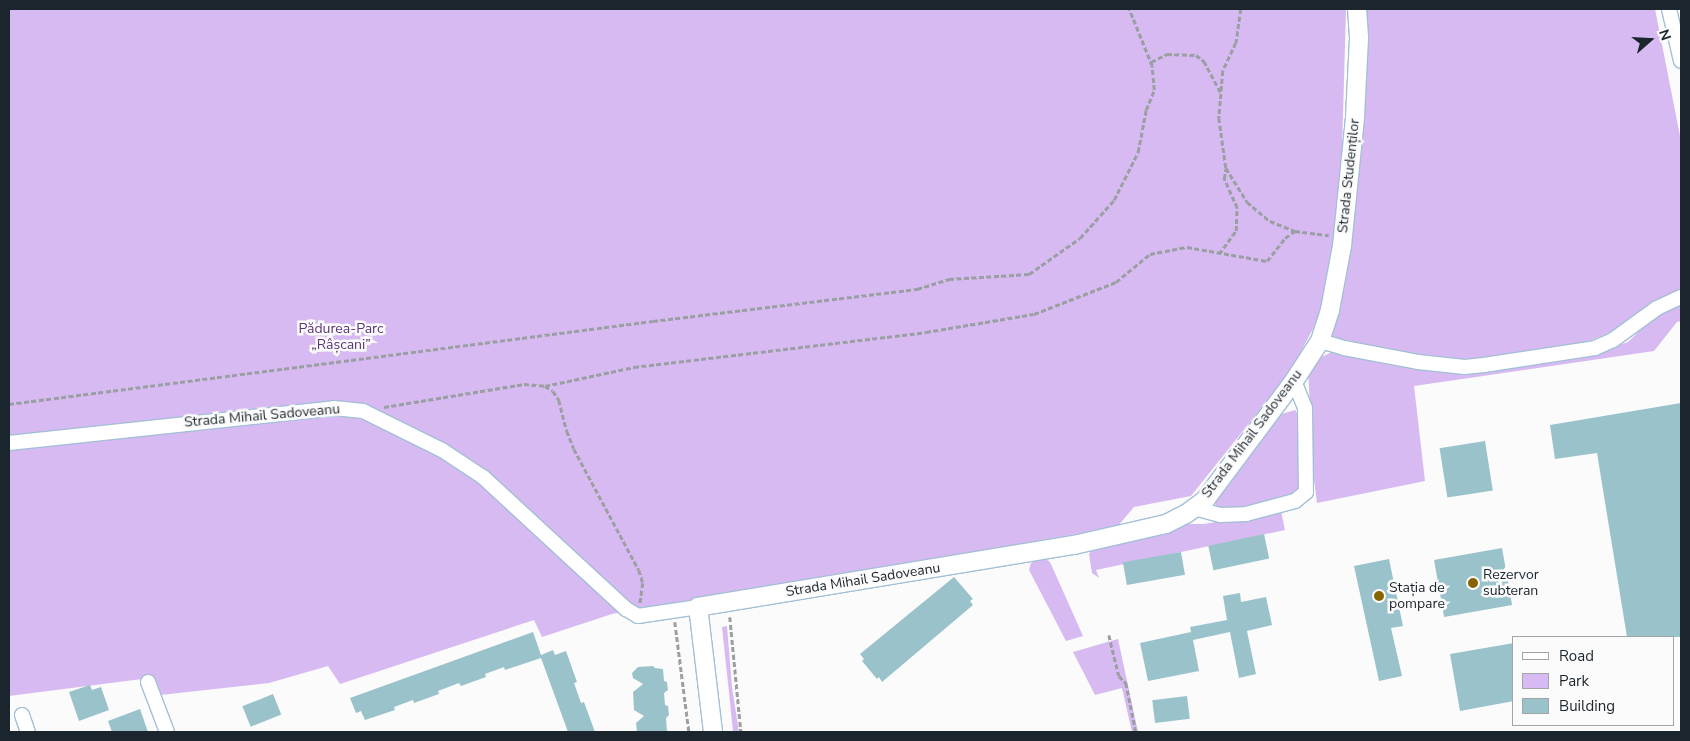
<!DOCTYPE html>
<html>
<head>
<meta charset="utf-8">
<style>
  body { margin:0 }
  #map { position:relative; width:1690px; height:741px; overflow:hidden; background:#fafbfa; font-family:"Nunito Sans",sans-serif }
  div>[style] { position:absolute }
  .green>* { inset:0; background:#d7baf1 }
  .building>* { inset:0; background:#9ac2cb; transform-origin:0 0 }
  .path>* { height:2.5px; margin-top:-1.25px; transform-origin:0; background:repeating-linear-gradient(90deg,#9a9fa2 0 5px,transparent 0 7.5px) }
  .roads { filter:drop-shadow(1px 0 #a3bfd6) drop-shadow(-1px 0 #a3bfd6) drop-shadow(0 1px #a3bfd6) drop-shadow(0 -1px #a3bfd6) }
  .minor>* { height:14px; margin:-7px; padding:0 7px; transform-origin:7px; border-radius:7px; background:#fff }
  .major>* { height:18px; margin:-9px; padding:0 9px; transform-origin:9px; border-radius:9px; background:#fff }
  .dots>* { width:14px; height:14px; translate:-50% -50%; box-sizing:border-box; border:2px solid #fafbfa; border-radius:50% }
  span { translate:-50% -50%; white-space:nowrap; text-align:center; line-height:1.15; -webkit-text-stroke:5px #fafbfa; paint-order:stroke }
  .street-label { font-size:14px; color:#1b252e }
  .park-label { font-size:14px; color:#5c3579 }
  .poi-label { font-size:14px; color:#1b252e }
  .left { translate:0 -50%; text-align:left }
  .frame { position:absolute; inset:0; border:10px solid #1b252e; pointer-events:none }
  .legend { position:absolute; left:1512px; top:636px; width:162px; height:90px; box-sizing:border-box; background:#fafbfa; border:1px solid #a1a5a8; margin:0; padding:6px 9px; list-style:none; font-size:15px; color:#1b252e }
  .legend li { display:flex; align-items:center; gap:10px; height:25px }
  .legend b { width:25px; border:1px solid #a1a5a8 }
  .north { position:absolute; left:1625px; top:15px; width:50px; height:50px; -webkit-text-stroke:4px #fafbfa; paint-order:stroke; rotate:71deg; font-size:14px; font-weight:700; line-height:20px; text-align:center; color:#1b252e }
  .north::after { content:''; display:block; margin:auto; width:18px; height:22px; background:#1b252e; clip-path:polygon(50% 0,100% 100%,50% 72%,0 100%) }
</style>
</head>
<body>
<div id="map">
  <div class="green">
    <div style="clip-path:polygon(9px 9px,1346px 9px,1342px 151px,1334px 244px,1321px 314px,1290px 372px,1191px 496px,1134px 507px,1117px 527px,612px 614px,542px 637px,534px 620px,340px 684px,328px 666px,269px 683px,160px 695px,156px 682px,150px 678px,9px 696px)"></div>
    <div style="clip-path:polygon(1366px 9px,1655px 9px,1681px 141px,1681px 290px,1618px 329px,1577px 346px,1484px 358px,1432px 360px,1346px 344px,1332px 337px,1332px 327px,1346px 277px,1365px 112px,1368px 53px)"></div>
    <div style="clip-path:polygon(1681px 304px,1681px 321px,1677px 322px,1654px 351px,1414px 386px,1425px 481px,1317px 503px,1314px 480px,1308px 370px,1317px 359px,1332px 352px,1399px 363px,1435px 371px,1465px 373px,1594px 353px,1628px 342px,1652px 319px)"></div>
    <div style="clip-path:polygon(1295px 410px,1302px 419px,1303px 488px,1296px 495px,1269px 506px,1223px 512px,1216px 507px,1215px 501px,1278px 415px)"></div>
    <div style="clip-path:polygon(1281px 511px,1285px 530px,1096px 570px,1099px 578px,1092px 573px,1089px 554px,1095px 545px,1183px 524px,1204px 524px)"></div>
    <div style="clip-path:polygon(1043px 557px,1050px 562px,1083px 636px,1066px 641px,1029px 570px,1031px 563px)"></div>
    <div style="clip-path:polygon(727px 626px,732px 687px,739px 732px,733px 732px,730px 702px,722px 627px)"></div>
    <div style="clip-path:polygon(1118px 639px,1138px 732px,1132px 732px,1122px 688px,1095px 695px,1073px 652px)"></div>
  </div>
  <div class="building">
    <div style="clip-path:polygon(1681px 403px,1681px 637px,1627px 637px,1597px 453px,1555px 459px,1550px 425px)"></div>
    <div style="left:1485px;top:441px;width:50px;height:46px;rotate:81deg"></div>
    <div style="left:1264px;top:534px;width:25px;height:57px;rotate:78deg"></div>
    <div style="left:1502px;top:548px;width:58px;height:69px;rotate:80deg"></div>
    <div style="left:1181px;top:552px;width:23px;height:59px;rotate:80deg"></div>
    <div style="clip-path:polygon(1389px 559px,1403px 626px,1391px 628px,1402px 676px,1379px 681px,1354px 566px)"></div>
    <div style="clip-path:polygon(954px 577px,973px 599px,970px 601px,973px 605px,882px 682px,879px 677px,877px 679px,862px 661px,864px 659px,860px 654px)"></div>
    <div style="clip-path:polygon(1240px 593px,1241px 602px,1266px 597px,1272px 625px,1247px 631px,1256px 674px,1239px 678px,1230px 632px,1193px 640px,1199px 671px,1148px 681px,1140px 643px,1191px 632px,1192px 636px,1190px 627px,1227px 620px,1223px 596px)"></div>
    <div style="clip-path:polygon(533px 632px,541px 655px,553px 650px,555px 655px,566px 651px,577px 682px,574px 683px,581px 703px,584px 702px,595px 732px,568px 732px,541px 658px,505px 670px,504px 667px,485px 674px,486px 677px,461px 686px,459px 683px,438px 691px,439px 694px,414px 703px,413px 700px,394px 707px,395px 710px,365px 720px,361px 711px,356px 713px,350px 698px)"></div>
    <div style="clip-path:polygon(1514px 643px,1514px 701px,1460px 711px,1450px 654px)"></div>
    <div style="clip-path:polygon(653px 666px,655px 668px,663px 669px,664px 681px,667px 682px,668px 690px,664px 693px,665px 705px,668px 706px,669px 715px,666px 718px,667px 732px,637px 732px,636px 723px,644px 716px,634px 710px,633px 692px,643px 684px,633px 678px,632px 673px,638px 667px)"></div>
    <div style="clip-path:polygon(90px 685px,92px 690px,101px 687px,109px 710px,79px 721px,69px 692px)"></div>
    <div style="left:273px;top:694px;width:22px;height:33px;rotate:68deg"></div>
    <div style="left:1187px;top:696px;width:23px;height:35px;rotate:83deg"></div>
    <div style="clip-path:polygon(140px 709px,148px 732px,112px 732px,108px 721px)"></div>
  </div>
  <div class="path">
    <div style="left:1241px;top:9px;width:34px;rotate:98deg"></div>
    <div style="left:1236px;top:43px;width:31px;rotate:115deg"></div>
    <div style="left:1223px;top:71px;width:47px;rotate:94.9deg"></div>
    <div style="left:1219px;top:118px;width:50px;rotate:82deg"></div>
    <div style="left:1226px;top:168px;width:40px;rotate:58deg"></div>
    <div style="left:1247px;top:202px;width:30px;rotate:40deg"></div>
    <div style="left:1270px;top:221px;width:27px;rotate:22deg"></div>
    <div style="left:1151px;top:62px;width:18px;rotate:-27deg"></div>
    <div style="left:1167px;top:54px;width:29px;rotate:2deg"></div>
    <div style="left:1196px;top:55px;width:10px;rotate:37deg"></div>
    <div style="left:1204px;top:61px;width:36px;rotate:62deg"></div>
    <div style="left:1219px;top:254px;width:29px;rotate:-54deg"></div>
    <div style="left:1236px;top:231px;width:23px;rotate:-88deg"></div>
    <div style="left:1237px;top:208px;width:32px;rotate:-114deg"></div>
    <div style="left:1224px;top:179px;width:11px;rotate:-80deg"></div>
    <div style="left:545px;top:386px;width:91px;rotate:-12.1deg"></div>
    <div style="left:634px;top:367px;width:294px;rotate:-6.8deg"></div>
    <div style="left:926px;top:332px;width:109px;rotate:-9.5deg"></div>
    <div style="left:1034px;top:314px;width:88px;rotate:-21.3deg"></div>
    <div style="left:1116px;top:282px;width:44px;rotate:-39.5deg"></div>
    <div style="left:1150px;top:254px;width:38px;rotate:-11deg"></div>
    <div style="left:1187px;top:247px;width:81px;rotate:9.9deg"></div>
    <div style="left:1267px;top:261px;width:29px;rotate:-52deg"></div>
    <div style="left:1285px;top:238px;width:12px;rotate:-35deg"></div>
    <div style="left:1295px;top:231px;width:34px;rotate:7deg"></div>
    <div style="left:9px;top:404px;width:649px;rotate:-7.34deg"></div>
    <div style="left:653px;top:321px;width:266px;rotate:-6.9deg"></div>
    <div style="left:917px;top:289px;width:34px;rotate:-17deg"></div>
    <div style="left:949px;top:279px;width:80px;rotate:-3.6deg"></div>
    <div style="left:1029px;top:274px;width:62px;rotate:-35.2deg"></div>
    <div style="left:1080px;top:238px;width:51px;rotate:-48.2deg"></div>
    <div style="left:1114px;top:200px;width:54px;rotate:-63.4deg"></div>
    <div style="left:1138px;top:152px;width:43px;rotate:-79.2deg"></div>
    <div style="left:1146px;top:110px;width:22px;rotate:-68deg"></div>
    <div style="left:1154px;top:90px;width:24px;rotate:-95deg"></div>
    <div style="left:1152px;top:66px;width:61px;rotate:-112deg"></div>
    <div style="left:384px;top:407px;width:142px;rotate:-9.3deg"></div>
    <div style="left:524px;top:384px;width:21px;rotate:5deg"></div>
    <div style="left:545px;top:386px;width:9px;rotate:32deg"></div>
    <div style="left:553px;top:391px;width:11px;rotate:56deg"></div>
    <div style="left:559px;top:400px;width:32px;rotate:76deg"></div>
    <div style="left:567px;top:431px;width:19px;rotate:69deg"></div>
    <div style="left:574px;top:449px;width:137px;rotate:61.8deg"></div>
    <div style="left:639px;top:570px;width:14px;rotate:73deg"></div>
    <div style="left:643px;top:583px;width:21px;rotate:98deg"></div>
    <div style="left:730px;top:617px;width:116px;rotate:84.5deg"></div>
    <div style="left:675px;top:622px;width:111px;rotate:82.7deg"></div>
    <div style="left:1109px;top:635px;width:42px;rotate:76.3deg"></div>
    <div style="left:1119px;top:676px;width:10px;rotate:45deg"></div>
    <div style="left:1126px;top:683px;width:50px;rotate:78.5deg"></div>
  </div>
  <div class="roads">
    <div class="minor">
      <div style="left:1669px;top:9px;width:53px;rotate:77deg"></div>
      <div style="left:1320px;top:341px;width:25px;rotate:16deg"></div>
      <div style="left:1344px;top:348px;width:75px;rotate:10.7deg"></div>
      <div style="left:1418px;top:362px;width:47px;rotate:6.1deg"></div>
      <div style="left:1465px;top:367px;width:19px;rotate:-6deg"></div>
      <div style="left:1484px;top:365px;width:112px;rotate:-8.7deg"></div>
      <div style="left:1595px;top:348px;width:20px;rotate:-24deg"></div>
      <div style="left:1613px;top:340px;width:54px;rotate:-36deg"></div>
      <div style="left:1657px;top:308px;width:26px;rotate:-25deg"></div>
      <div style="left:9px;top:443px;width:327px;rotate:-6.1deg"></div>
      <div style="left:334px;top:408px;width:29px;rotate:6deg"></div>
      <div style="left:363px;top:411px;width:88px;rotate:26.3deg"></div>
      <div style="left:442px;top:450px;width:49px;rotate:33.4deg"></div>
      <div style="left:483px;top:477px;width:195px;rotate:42.7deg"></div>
      <div style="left:626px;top:609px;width:14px;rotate:30deg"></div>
      <div style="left:638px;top:616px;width:61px;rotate:-8.5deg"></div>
      <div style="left:1194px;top:508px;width:28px;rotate:15deg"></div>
      <div style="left:1221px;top:515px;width:25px;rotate:-2deg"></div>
      <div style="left:1246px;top:514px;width:51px;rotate:-14.9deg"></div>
      <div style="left:1295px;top:501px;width:14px;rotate:-39deg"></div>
      <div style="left:1306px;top:492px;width:84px;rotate:-90.7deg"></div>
      <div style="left:1305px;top:408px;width:29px;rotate:-112deg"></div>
      <div style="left:148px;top:682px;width:53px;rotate:69.2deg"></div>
      <div style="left:22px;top:715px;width:18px;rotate:71deg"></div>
    </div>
    <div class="major">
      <div style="left:713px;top:732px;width:126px;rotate:-96.8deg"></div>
      <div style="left:698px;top:607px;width:381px;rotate:-9.4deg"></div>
      <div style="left:1074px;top:545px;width:94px;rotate:-12.9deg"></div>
      <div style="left:1166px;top:524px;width:22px;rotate:-27deg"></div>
      <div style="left:1186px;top:514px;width:24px;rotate:-36deg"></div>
      <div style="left:1205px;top:500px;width:149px;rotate:-53.2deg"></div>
      <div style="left:1294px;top:381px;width:48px;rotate:-57deg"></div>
      <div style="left:1320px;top:341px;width:33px;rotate:-72deg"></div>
      <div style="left:1330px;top:310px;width:65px;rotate:-79.4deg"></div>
      <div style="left:1342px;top:246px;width:130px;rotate:-84.2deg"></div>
      <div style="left:1355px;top:117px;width:80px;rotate:-87.1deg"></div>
      <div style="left:1359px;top:37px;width:28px;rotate:-94deg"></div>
    </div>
  </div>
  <div class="dots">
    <div style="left:1473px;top:583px;background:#876400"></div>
    <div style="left:1379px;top:596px;background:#876400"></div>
  </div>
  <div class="street-label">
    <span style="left:1349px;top:176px;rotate:-84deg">Strada Studenților</span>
    <span style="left:262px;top:416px;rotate:-5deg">Strada Mihail Sadoveanu</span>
    <span style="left:1252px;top:434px;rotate:-53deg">Strada Mihail Sadoveanu</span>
    <span style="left:863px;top:580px;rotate:-9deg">Strada Mihail Sadoveanu</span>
  </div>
  <div class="park-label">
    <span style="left:341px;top:337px">Pădurea-Parc<br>„Râșcani”</span>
  </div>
  <div class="poi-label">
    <span class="left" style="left:1483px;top:583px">Rezervor<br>subteran</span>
    <span class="left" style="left:1389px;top:596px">Stația de<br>pompare</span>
  </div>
  <div class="frame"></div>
  <ul class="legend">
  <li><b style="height:6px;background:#fff"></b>Road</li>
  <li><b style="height:14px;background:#d7baf1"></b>Park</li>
  <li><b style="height:14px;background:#9ac2cb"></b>Building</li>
  </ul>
  <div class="north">N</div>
</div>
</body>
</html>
